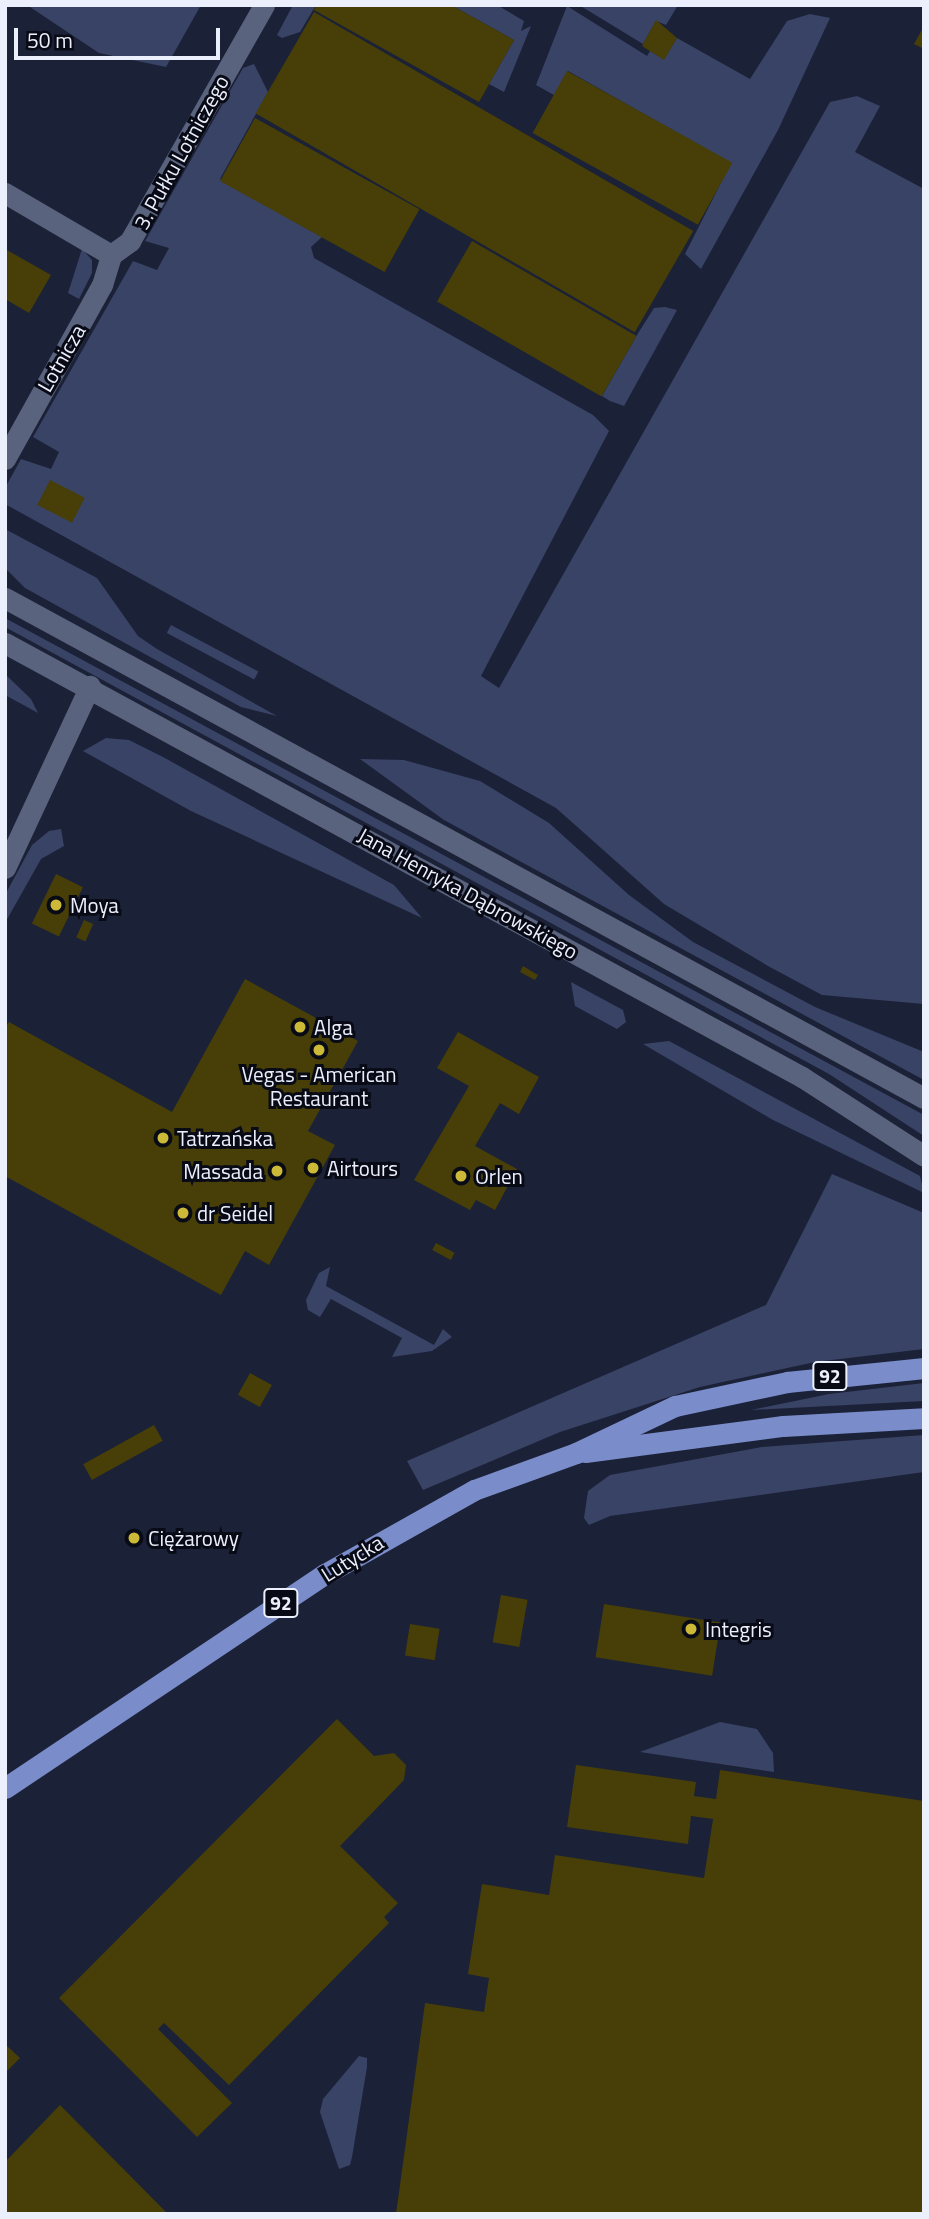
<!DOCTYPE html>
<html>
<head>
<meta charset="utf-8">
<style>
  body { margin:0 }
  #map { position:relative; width:929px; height:2219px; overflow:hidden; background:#1b2137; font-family:"Titillium Web",sans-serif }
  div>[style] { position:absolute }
  .green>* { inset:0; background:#394365; transform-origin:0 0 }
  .building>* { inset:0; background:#473f07; transform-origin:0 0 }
  .street>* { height:21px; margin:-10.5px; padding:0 10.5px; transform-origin:10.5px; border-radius:10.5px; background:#5a637d }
  .secondary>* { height:21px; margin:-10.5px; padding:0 10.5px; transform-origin:10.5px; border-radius:10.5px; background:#5a637d }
  .primary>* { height:21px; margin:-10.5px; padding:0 10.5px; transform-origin:10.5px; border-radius:10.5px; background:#7a8cca }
  .dots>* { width:19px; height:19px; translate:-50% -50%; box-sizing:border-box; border:4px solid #080b15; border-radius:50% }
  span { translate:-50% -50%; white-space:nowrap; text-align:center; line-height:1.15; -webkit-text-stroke:6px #080b15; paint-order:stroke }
  .shield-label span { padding:2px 5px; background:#080b15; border:2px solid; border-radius:5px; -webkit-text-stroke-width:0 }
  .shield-label { font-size:19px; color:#ecf0fd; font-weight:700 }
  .street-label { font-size:21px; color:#ecf0fd }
  .poi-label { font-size:21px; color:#ecf0fd }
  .left { translate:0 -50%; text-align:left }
  .right { translate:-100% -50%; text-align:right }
  .frame { position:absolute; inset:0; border:7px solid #ecf0fd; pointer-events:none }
  .scale { position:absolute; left:14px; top:28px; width:206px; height:32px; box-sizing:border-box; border:4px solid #ecf0fd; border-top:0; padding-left:9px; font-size:21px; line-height:24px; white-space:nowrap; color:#ecf0fd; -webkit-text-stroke:5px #080b15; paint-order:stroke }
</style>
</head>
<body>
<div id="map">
  <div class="green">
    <div style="clip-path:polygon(27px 5px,201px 5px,166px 67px,99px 53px)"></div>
    <div style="clip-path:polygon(293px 5px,316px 5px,300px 32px,282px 38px,277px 35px)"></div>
    <div style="clip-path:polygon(451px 5px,497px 5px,524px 21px,521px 31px,531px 26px,504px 92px,489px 84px,514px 40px)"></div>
    <div style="clip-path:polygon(579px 5px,678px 5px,666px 25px,656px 21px,643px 44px)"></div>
    <div style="clip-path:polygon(567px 6px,647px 56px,650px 51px,664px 59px,677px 38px,750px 79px,787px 21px,810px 14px,830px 18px,778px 130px,701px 269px,685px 254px,731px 163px,568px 71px,554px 95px,536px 85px)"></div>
    <div style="clip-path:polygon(254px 64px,268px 92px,220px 179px,322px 237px,311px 247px,314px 258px,593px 415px,609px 431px,481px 676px,499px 688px,830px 102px,857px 96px,880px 106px,855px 152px,924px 189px,924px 1004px,822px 995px,768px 966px,664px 904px,556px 808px,5px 504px,5px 488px,21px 459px,51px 469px,59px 452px,33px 437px,133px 261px,157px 270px,169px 248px,145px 241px,243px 68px)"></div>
    <div style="clip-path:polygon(82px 249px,92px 260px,92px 273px,79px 299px,68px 293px)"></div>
    <div style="clip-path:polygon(665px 307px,677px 310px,624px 406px,610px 401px,602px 396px,637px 335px,654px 308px)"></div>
    <div style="clip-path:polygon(5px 529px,97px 578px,138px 636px,157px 649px,277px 716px,241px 707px,25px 588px,5px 568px)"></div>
    <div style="clip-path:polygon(5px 618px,924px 1115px,924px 1136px,829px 1074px,5px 627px)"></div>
    <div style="left:171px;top:625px;width:99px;height:9px;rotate:28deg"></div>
    <div style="clip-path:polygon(5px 674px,31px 699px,38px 713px,5px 695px)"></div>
    <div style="clip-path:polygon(106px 738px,129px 740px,163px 757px,394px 885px,422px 918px,191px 811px,83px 751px)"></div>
    <div style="clip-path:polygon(360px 759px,404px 760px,480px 781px,549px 823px,629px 895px,693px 942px,815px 1007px,924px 1052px,924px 1080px,444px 820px)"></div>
    <div style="clip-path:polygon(61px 829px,64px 846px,41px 859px,5px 923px,5px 895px,32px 845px,49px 831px)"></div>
    <div style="clip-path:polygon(571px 982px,623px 1010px,626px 1022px,617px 1029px,575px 1006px)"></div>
    <div style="clip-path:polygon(669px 1041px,920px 1176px,924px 1193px,773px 1120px,643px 1044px)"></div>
    <div style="clip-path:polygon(832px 1174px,924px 1213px,924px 1349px,815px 1362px,700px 1387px,560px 1432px,423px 1490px,407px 1461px,766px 1305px)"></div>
    <div style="clip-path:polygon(330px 1267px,326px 1286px,434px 1345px,443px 1329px,452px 1337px,432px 1351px,392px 1357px,402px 1338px,331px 1299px,320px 1317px,308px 1310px,306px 1300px,319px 1273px)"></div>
    <div style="clip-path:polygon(924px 1383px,924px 1401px,751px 1410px,829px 1394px)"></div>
    <div style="clip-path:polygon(924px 1435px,924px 1472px,610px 1516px,589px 1525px,584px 1518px,588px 1491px,610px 1475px,762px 1447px)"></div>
    <div style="clip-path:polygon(720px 1722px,757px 1729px,773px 1753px,774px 1772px,640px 1752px)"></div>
    <div style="clip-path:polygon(359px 2056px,367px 2058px,367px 2067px,352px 2157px,350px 2165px,339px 2169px,320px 2112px,323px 2099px)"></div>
  </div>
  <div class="building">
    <div style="clip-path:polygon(316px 5px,451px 5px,514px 40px,479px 102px,314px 10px)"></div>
    <div style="left:314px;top:12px;width:438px;height:117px;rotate:30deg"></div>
    <div style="clip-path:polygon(656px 20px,677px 38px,664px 60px,642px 46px)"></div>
    <div style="clip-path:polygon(924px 26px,924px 49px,914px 44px)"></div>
    <div style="left:567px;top:71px;width:189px;height:71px;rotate:29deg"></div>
    <div style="left:255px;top:118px;width:188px;height:72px;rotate:29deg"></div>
    <div style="left:472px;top:241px;width:190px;height:70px;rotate:30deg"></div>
    <div style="clip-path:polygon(5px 249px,51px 275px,29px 313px,5px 299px)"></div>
    <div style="left:50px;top:480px;width:39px;height:28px;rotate:27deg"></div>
    <div style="left:56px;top:874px;width:30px;height:55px;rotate:26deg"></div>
    <div style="left:84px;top:920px;width:10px;height:19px;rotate:24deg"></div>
    <div style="clip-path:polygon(523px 966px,538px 975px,535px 980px,520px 972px)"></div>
    <div style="clip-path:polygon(245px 979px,358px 1041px,308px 1131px,335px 1145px,269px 1265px,245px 1251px,221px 1295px,5px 1176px,5px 1028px,9px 1022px,172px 1112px)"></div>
    <div style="clip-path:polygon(458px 1032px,539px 1077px,519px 1114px,500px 1103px,475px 1146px,517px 1169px,495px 1210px,476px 1200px,470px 1210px,414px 1180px,469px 1086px,437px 1068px)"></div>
    <div style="left:436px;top:1243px;width:21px;height:8px;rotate:28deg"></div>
    <div style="left:250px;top:1373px;width:25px;height:25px;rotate:29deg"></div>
    <div style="left:154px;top:1425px;width:18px;height:81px;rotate:61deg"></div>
    <div style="left:501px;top:1595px;width:27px;height:48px;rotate:10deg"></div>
    <div style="left:604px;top:1604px;width:118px;height:54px;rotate:9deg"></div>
    <div style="left:410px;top:1624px;width:30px;height:32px;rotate:9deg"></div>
    <div style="clip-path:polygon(337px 1719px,374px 1756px,394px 1753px,406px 1765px,404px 1780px,340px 1846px,398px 1903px,384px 1917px,389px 1923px,229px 2085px,164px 2023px,158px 2029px,232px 2103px,197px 2137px,59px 1998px)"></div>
    <div style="clip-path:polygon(576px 1765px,696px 1782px,694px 1796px,716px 1799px,720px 1770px,924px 1801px,924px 2214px,396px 2214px,425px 2003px,484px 2012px,489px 1978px,468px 1974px,482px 1884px,549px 1895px,555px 1855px,704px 1878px,713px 1819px,691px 1816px,688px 1844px,567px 1827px)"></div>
    <div style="clip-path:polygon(5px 2044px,20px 2058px,5px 2073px)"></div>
    <div style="clip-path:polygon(60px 2105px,168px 2214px,5px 2214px,5px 2162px)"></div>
  </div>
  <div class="street">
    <div style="left:5px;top:193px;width:123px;rotate:30.3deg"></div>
    <div style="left:111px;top:255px;width:24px;rotate:-36deg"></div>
    <div style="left:130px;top:241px;width:271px;rotate:-60.4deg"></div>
    <div style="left:5px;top:459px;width:199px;rotate:-60.9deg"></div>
    <div style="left:102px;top:285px;width:31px;rotate:-73deg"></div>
    <div style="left:5px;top:868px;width:201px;rotate:-65deg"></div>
  </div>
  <div class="secondary">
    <div style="left:5px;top:598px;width:1046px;rotate:28.55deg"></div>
    <div style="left:5px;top:643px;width:908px;rotate:28.57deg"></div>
    <div style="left:802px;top:1077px;width:145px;rotate:32.9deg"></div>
  </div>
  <div class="primary">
    <div style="left:585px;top:1452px;width:200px;rotate:-7.5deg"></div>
    <div style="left:783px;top:1426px;width:141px;rotate:-3.2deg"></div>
    <div style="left:5px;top:1788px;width:385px;rotate:-33.8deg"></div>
    <div style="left:325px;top:1574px;width:171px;rotate:-29.4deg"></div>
    <div style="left:474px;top:1490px;width:109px;rotate:-19.9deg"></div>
    <div style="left:576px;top:1453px;width:110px;rotate:-25.4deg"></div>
    <div style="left:675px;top:1406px;width:115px;rotate:-12.1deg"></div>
    <div style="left:787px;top:1382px;width:138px;rotate:-5.8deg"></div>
  </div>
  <div class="dots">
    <div style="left:56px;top:905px;background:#cdb938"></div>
    <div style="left:300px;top:1027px;background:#cdb938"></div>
    <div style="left:319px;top:1050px;background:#cdb938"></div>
    <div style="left:163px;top:1138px;background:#cdb938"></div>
    <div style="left:313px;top:1168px;background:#cdb938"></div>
    <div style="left:277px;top:1171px;background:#cdb938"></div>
    <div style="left:461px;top:1176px;background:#cdb938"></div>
    <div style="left:183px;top:1213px;background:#cdb938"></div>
    <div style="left:134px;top:1538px;background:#cdb938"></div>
    <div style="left:691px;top:1629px;background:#cdb938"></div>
  </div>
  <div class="shield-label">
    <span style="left:830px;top:1376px">92</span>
    <span style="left:281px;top:1603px">92</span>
  </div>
  <div class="street-label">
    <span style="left:181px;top:152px;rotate:-61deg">3. Pułku Lotniczego</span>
    <span style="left:61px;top:358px;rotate:-60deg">Lotnicza</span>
    <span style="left:468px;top:893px;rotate:29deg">Jana Henryka Dąbrowskiego</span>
    <span style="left:352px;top:1558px;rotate:-32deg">Lutycka</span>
  </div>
  <div class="poi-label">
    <span class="left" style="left:70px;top:905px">Moya</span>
    <span class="left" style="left:314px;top:1027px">Alga</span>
    <span style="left:319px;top:1086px">Vegas - American<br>Restaurant</span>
    <span class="left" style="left:177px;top:1138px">Tatrzańska</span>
    <span class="left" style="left:327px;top:1168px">Airtours</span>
    <span class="right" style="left:263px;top:1171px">Massada</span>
    <span class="left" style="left:475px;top:1176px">Orlen</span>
    <span class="left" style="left:197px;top:1213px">dr Seidel</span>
    <span class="left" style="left:148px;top:1538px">Ciężarowy</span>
    <span class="left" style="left:705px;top:1629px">Integris</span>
  </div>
  <div class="frame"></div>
  <div class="scale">50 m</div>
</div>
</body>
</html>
